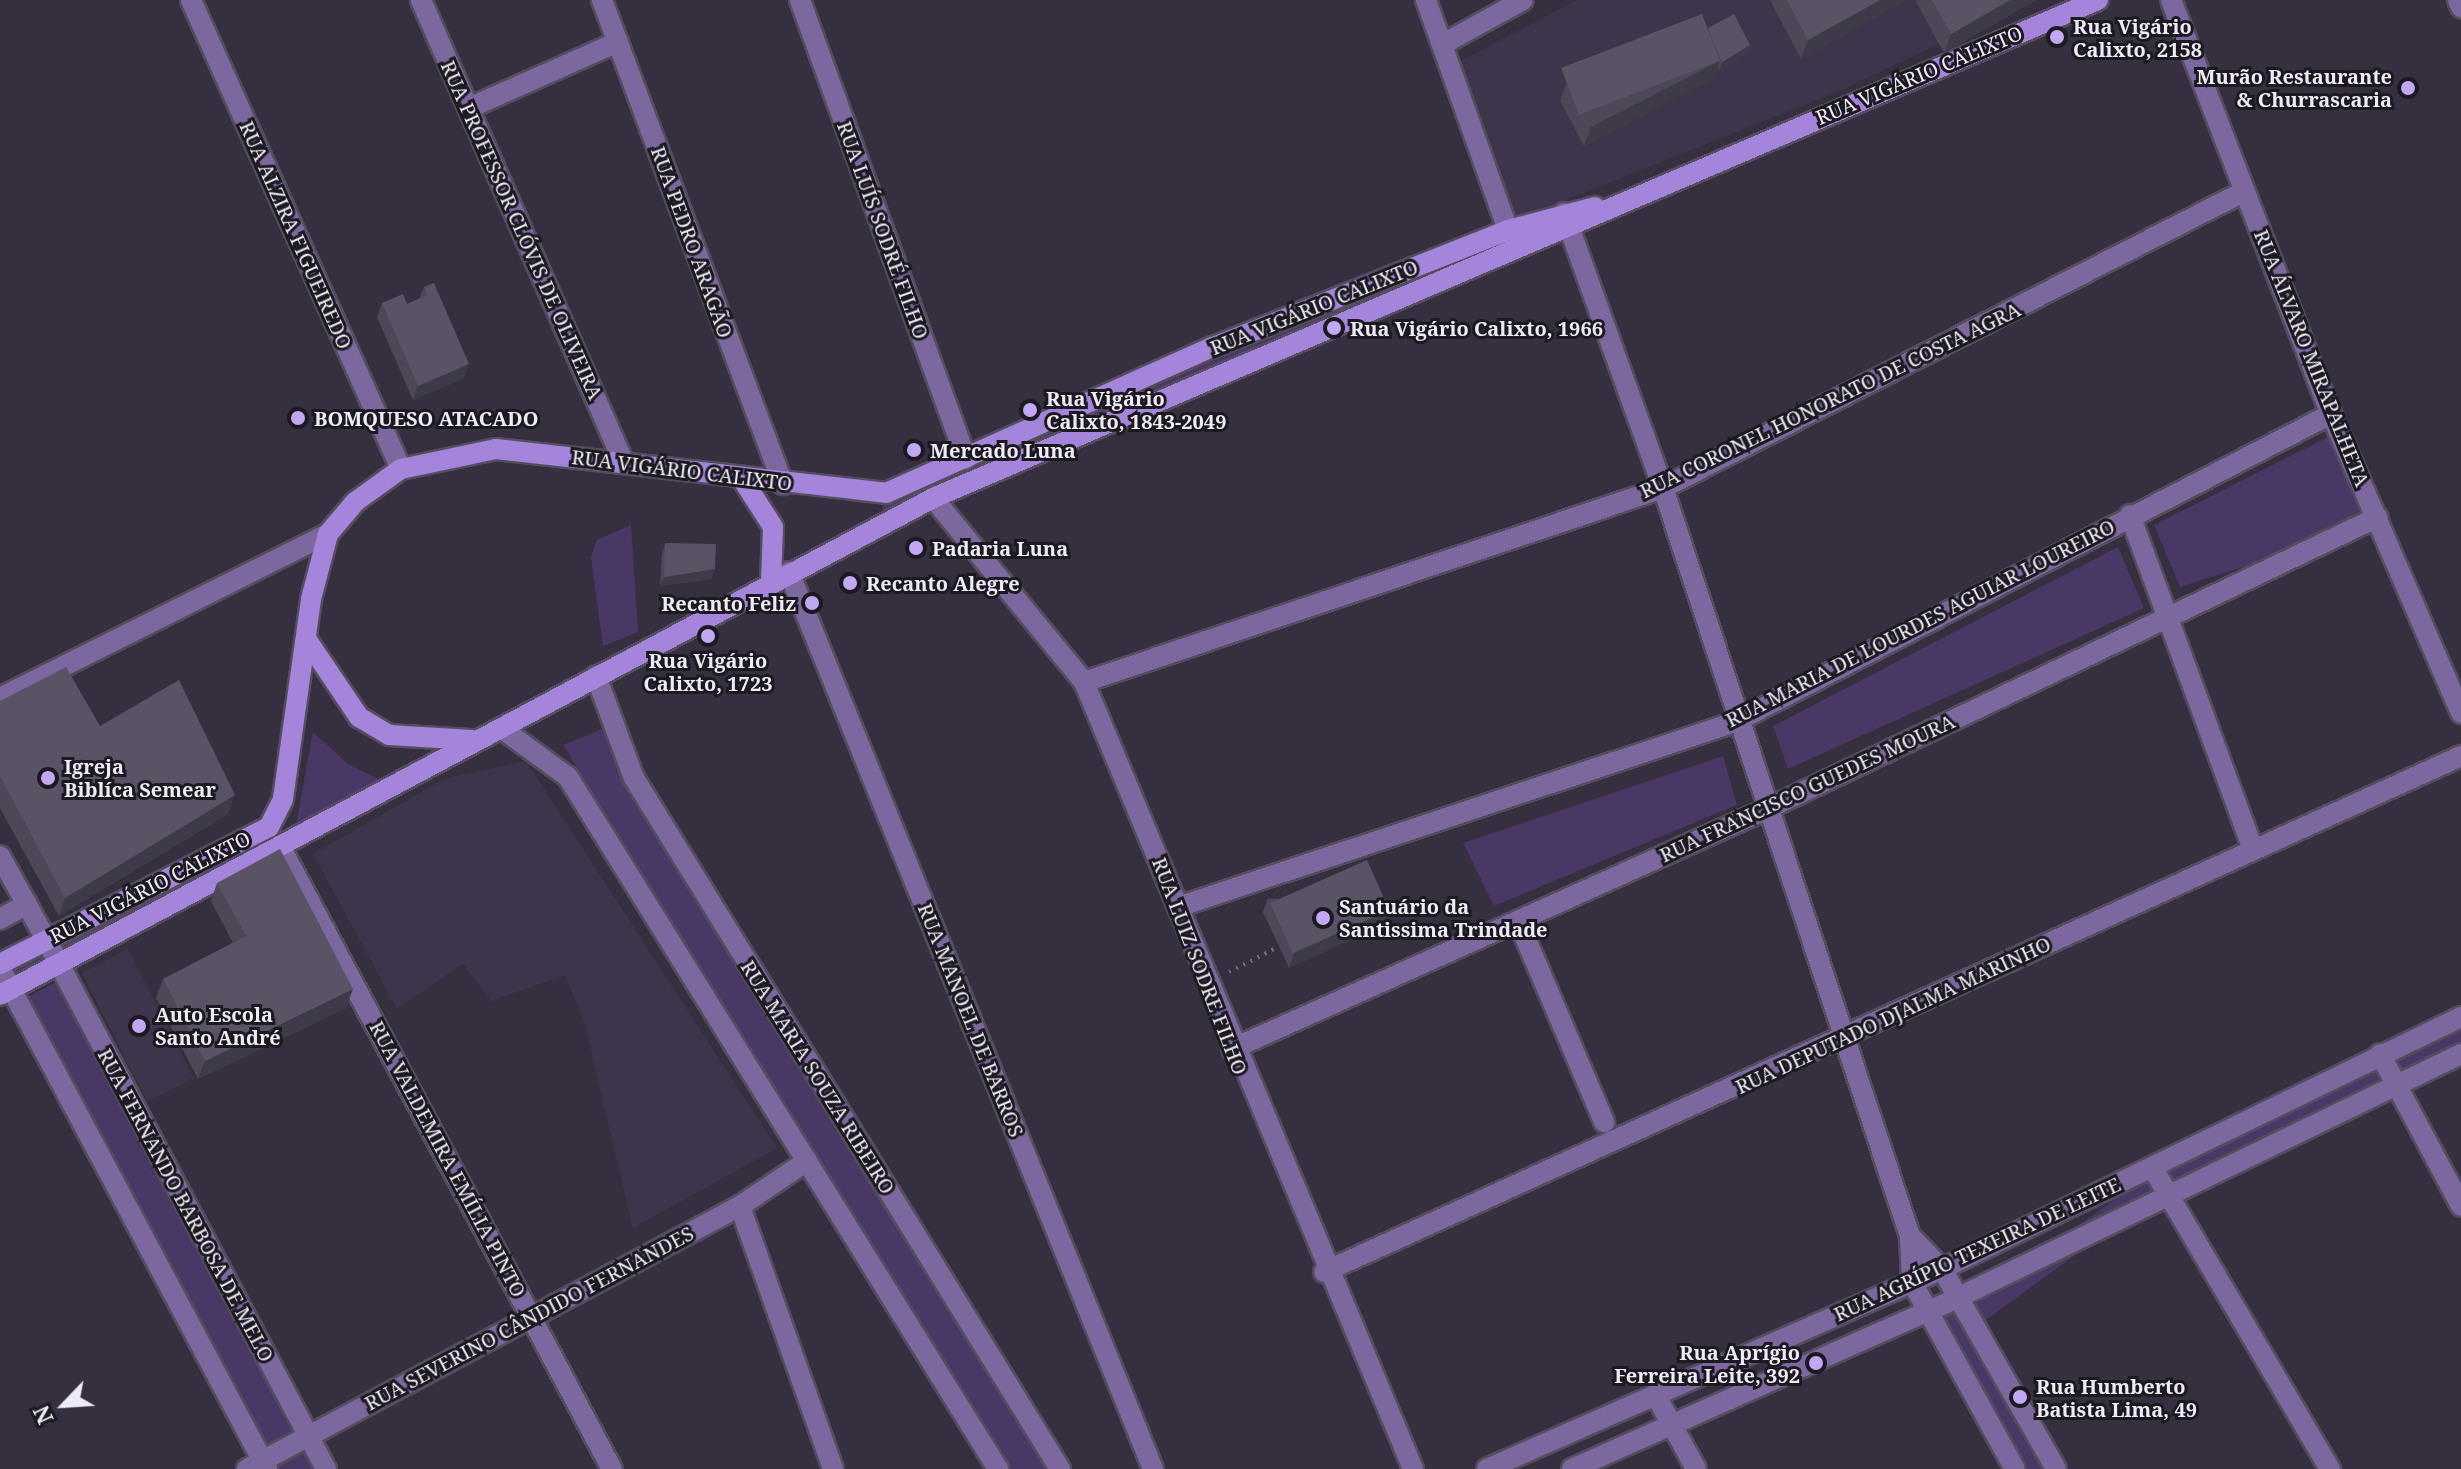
<!DOCTYPE html>
<html>
<head>
<meta charset="utf-8">
<style>
  body { margin:0 }
  #map { position:relative; width:2461px; height:1469px; overflow:hidden; background:#352f40; font-family:"Noto Serif",serif }
  div>[style] { position:absolute }
  .built>* { inset:0; background:#3e354c; transform-origin:0 0 }
  .green>* { inset:0; background:#493865; transform-origin:0 0 }
  .path>* { height:4px; margin-top:-2px; transform-origin:0; background:repeating-linear-gradient(90deg,#736e7d 0 2px,transparent 0 8px) }
  .roads { filter:drop-shadow(2px 0 #534d5d) drop-shadow(-2px 0 #534d5d) drop-shadow(0 2px #534d5d) drop-shadow(0 -2px #534d5d) }
  .minor>* { height:20px; margin:-10px; padding:0 10px; transform-origin:10px; border-radius:10px; background:#7c689e }
  .tertiary>* { height:20px; margin:-10px; padding:0 10px; transform-origin:10px; border-radius:10px; background:#7c689e }
  .secondary>* { height:20px; margin:-10px; padding:0 10px; transform-origin:10px; border-radius:10px; background:#a585db }
  .wall>* { inset:0; background:#4d4757 }
  .shaded-wall>* { inset:0; background:#3e3a47 }
  .building>* { inset:0; background:#595365; transform-origin:0 0 }
  .dots>* { width:22px; height:22px; translate:-50% -50%; box-sizing:border-box; border:4px solid #1c1921; border-radius:50% }
  span { translate:-50% -50%; white-space:nowrap; text-align:center; line-height:1.15; -webkit-text-stroke:6px #1c1921; paint-order:stroke }
  .poi-label { font-size:20px; color:#eeebf6; font-weight:700 }
  .left { translate:0 -50%; text-align:left }
  .right { translate:-100% -50%; text-align:right }
  .street-label { font-size:20px; color:#eeebf6 }
  .north { position:absolute; left:24px; top:1365px; width:80px; height:80px; -webkit-text-stroke:6px #1c1921; paint-order:stroke; rotate:245deg; font-size:22px; font-weight:700; line-height:32px; text-align:center; color:#eeebf6 }
  .north::after { content:''; display:block; margin:auto; width:28px; height:36px; background:#eeebf6; clip-path:polygon(50% 0,100% 100%,50% 72%,0 100%) }
</style>
</head>
<body>
<div id="map">
  <div class="built">
    <div style="clip-path:polygon(1577px 0,2032px 0,1844px 89px,1511px 222px,1455px 64px)"></div>
    <div style="clip-path:polygon(526px 761px,777px 1148px,633px 1228px,584px 1021px,565px 975px,491px 1001px,463px 964px,397px 1009px,313px 854px,446px 778px)"></div>
    <div style="left:128px;top:949px;width:145px;height:52px;rotate:63deg"></div>
  </div>
  <div class="green">
    <div style="clip-path:polygon(1591px 210px,884px 517px,882px 500px,1348px 296px)"></div>
    <div style="clip-path:polygon(2330px 436px,2363px 515px,2259px 562px,2180px 587px,2154px 525px)"></div>
    <div style="clip-path:polygon(631px 525px,638px 632px,603px 646px,591px 557px,597px 540px)"></div>
    <div style="clip-path:polygon(2118px 547px,2144px 608px,1788px 769px,1773px 726px)"></div>
    <div style="clip-path:polygon(605px 728px,625px 783px,1050px 1469px,1010px 1469px,563px 745px)"></div>
    <div style="clip-path:polygon(313px 732px,348px 764px,389px 784px,294px 836px)"></div>
    <div style="clip-path:polygon(1723px 756px,1737px 805px,1494px 906px,1463px 843px)"></div>
    <div style="clip-path:polygon(267px 841px,272px 852px,0 996px,0 972px)"></div>
    <div style="left:60px;top:980px;width:511px;height:39px;rotate:62deg"></div>
    <div style="clip-path:polygon(2461px 1024px,2461px 1048px,2396px 1077px,2390px 1058px)"></div>
    <div style="clip-path:polygon(2378px 1061px,2386px 1081px,2170px 1186px,2160px 1171px)"></div>
    <div style="left:2148px;top:1175px;width:22px;height:220px;rotate:54deg"></div>
    <div style="clip-path:polygon(1955px 1307px,2050px 1469px,2023px 1469px,1936px 1317px)"></div>
    <div style="clip-path:polygon(308px 1446px,320px 1469px,272px 1469px,270px 1464px)"></div>
  </div>
  <div class="path">
    <div style="left:1229px;top:972px;width:55px;rotate:-27deg"></div>
  </div>
  <div class="roads">
    <div class="minor">
      <div style="left:191px;top:0;width:514px;rotate:65.88deg"></div>
      <div style="left:421px;top:0;width:503px;rotate:66.34deg"></div>
      <div style="left:602px;top:0;width:517px;rotate:69.5deg"></div>
      <div style="left:1426px;top:0;width:260px;rotate:70.4deg"></div>
      <div style="left:2171px;top:0;width:444px;rotate:68.9deg"></div>
      <div style="left:2331px;top:414px;width:326px;rotate:66.5deg"></div>
      <div style="left:2458px;top:0;width:8px;rotate:67deg"></div>
      <div style="left:1443px;top:44px;width:91px;rotate:-28.8deg"></div>
      <div style="left:469px;top:108px;width:163px;rotate:-23.9deg"></div>
      <div style="left:1564px;top:213px;width:292px;rotate:70.2deg"></div>
      <div style="left:1663px;top:488px;width:788px;rotate:71.73deg"></div>
      <div style="left:1910px;top:1236px;width:46px;rotate:87.5deg"></div>
      <div style="left:1912px;top:1282px;width:213px;rotate:61.2deg"></div>
      <div style="left:933px;top:498px;width:238px;rotate:50.6deg"></div>
      <div style="left:1084px;top:682px;width:853px;rotate:67.31deg"></div>
      <div style="left:2130px;top:515px;width:357px;rotate:69.8deg"></div>
      <div style="left:789px;top:572px;width:968px;rotate:67.91deg"></div>
      <div style="left:1084px;top:682px;width:611px;rotate:-18.52deg"></div>
      <div style="left:1663px;top:488px;width:651px;rotate:-27.04deg"></div>
      <div style="left:0;top:698px;width:367px;rotate:-26.6deg"></div>
      <div style="left:282px;top:850px;width:701px;rotate:61.94deg"></div>
      <div style="left:0;top:856px;width:97px;rotate:61.1deg"></div>
      <div style="left:1178px;top:907px;width:587px;rotate:-18.37deg"></div>
      <div style="left:1735px;top:722px;width:671px;rotate:-27.33deg"></div>
      <div style="left:0;top:919px;width:31px;rotate:-29deg"></div>
      <div style="left:1518px;top:921px;width:219px;rotate:66.8deg"></div>
      <div style="left:1232px;top:1049px;width:584px;rotate:-24.15deg"></div>
      <div style="left:1765px;top:810px;width:679px;rotate:-25.55deg"></div>
      <div style="left:2380px;top:1054px;width:172px;rotate:61.9deg"></div>
      <div style="left:2152px;top:1167px;width:351px;rotate:59.5deg"></div>
      <div style="left:740px;top:1206px;width:279px;rotate:70.5deg"></div>
      <div style="left:1910px;top:1236px;width:46px;rotate:45.9deg"></div>
      <div style="left:1942px;top:1269px;width:230px;rotate:60.3deg"></div>
      <div style="left:1324px;top:1272px;width:1249px;rotate:-24.41deg"></div>
      <div style="left:1655px;top:1394px;width:85px;rotate:61.3deg"></div>
      <div style="left:247px;top:1469px;width:559px;rotate:-28.08deg"></div>
      <div style="left:740px;top:1206px;width:81px;rotate:-33.9deg"></div>
      <div style="left:1487px;top:1469px;width:497px;rotate:-23.7deg"></div>
      <div style="left:1942px;top:1269px;width:577px;rotate:-25.9deg"></div>
      <div style="left:1572px;top:1469px;width:421px;rotate:-23.9deg"></div>
      <div style="left:1957px;top:1298px;width:560px;rotate:-25.83deg"></div>
    </div>
    <div class="tertiary">
      <div style="left:800px;top:0;width:488px;rotate:70.1deg"></div>
      <div style="left:596px;top:676px;width:109px;rotate:69.6deg"></div>
      <div style="left:634px;top:778px;width:812px;rotate:58.35deg"></div>
      <div style="left:501px;top:728px;width:83px;rotate:36.2deg"></div>
      <div style="left:568px;top:777px;width:815px;rotate:58.14deg"></div>
      <div style="left:47px;top:941px;width:597px;rotate:62.15deg"></div>
      <div style="left:0;top:968px;width:568px;rotate:61.95deg"></div>
    </div>
    <div class="secondary">
      <div style="left:741px;top:477px;width:59px;rotate:57.4deg"></div>
      <div style="left:773px;top:527px;width:54px;rotate:92.1deg"></div>
      <div style="left:307px;top:640px;width:93px;rotate:56deg"></div>
      <div style="left:359px;top:717px;width:35px;rotate:31deg"></div>
      <div style="left:389px;top:735px;width:83px;rotate:3.4deg"></div>
      <div style="left:0;top:964px;width:302px;rotate:-27deg"></div>
      <div style="left:269px;top:827px;width:31px;rotate:-63deg"></div>
      <div style="left:283px;top:799px;width:202px;rotate:-82deg"></div>
      <div style="left:311px;top:599px;width:67px;rotate:-75.3deg"></div>
      <div style="left:328px;top:534px;width:42px;rotate:-49.8deg"></div>
      <div style="left:355px;top:502px;width:57px;rotate:-35.7deg"></div>
      <div style="left:401px;top:469px;width:97px;rotate:-11.9deg"></div>
      <div style="left:496px;top:449px;width:392px;rotate:6.4deg"></div>
      <div style="left:886px;top:493px;width:358px;rotate:-24.1deg"></div>
      <div style="left:1213px;top:347px;width:317px;rotate:-21.6deg"></div>
      <div style="left:1508px;top:230px;width:90px;rotate:-14.8deg"></div>
      <div style="left:0;top:995px;width:1057px;rotate:-28.04deg"></div>
      <div style="left:933px;top:498px;width:1267px;rotate:-23.15deg"></div>
    </div>
  </div>
  <div class="wall">
    <div style="clip-path:polygon(1770px 0,1906px 0,1801px 59px)"></div>
    <div style="clip-path:polygon(1917px 0,2036px 0,1944px 53px,1916px 2px)"></div>
    <div style="clip-path:polygon(1708px 29px,1747px 54px,1719px 71px,1718px 67px,1713px 79px,1584px 146px,1560px 101px,1567px 82px)"></div>
    <div style="clip-path:polygon(424px 287px,464px 378px,413px 400px,377px 317px,382px 303px,407px 304px,419px 299px)"></div>
    <div style="clip-path:polygon(665px 543px,715px 569px,711px 579px,660px 586px,662px 553px)"></div>
    <div style="clip-path:polygon(0 701px,100px 726px,228px 814px,59px 916px,0 808px)"></div>
    <div style="clip-path:polygon(217px 883px,346px 1008px,198px 1079px,156px 998px,163px 979px,233px 943px,211px 901px)"></div>
    <div style="clip-path:polygon(1268px 898px,1389px 910px,1384px 924px,1289px 968px,1263px 912px)"></div>
  </div>
  <div class="shaded-wall">
    <div style="clip-path:polygon(1880px 0,1906px 0,1801px 59px,1808px 40px)"></div>
    <div style="clip-path:polygon(2010px 0,2036px 0,1944px 53px,1951px 34px)"></div>
    <div style="clip-path:polygon(1750px 45px,1747px 54px,1719px 71px,1722px 62px)"></div>
    <div style="clip-path:polygon(1720px 61px,1713px 79px,1584px 146px,1591px 127px)"></div>
    <div style="clip-path:polygon(469px 364px,464px 378px,413px 400px,418px 386px)"></div>
    <div style="clip-path:polygon(715px 569px,711px 579px,660px 586px,664px 577px)"></div>
    <div style="clip-path:polygon(235px 795px,228px 814px,59px 916px,65px 898px)"></div>
    <div style="clip-path:polygon(1389px 910px,1384px 924px,1289px 968px,1294px 953px)"></div>
    <div style="clip-path:polygon(353px 989px,346px 1008px,198px 1079px,205px 1061px)"></div>
  </div>
  <div class="building">
    <div style="clip-path:polygon(1787px 0,1880px 0,1808px 40px)"></div>
    <div style="clip-path:polygon(1932px 0,2010px 0,1951px 34px)"></div>
    <div style="left:1702px;top:14px;width:50px;height:151px;rotate:69deg"></div>
    <div style="clip-path:polygon(1734px 14px,1750px 45px,1722px 62px,1708px 28px)"></div>
    <div style="clip-path:polygon(434px 283px,469px 364px,418px 386px,382px 303px,403px 294px,407px 304px,427px 295px,424px 287px)"></div>
    <div style="clip-path:polygon(665px 543px,716px 544px,715px 569px,664px 577px)"></div>
    <div style="clip-path:polygon(66px 667px,100px 726px,179px 680px,235px 795px,65px 898px,0 776px,0 701px)"></div>
    <div style="clip-path:polygon(280px 849px,353px 989px,205px 1061px,163px 979px,246px 936px,217px 883px)"></div>
    <div style="left:1367px;top:860px;width:55px;height:106px;rotate:66deg"></div>
  </div>
  <div class="dots">
    <div style="left:2057px;top:37px;background:#c2a7f2"></div>
    <div style="left:2408px;top:88px;background:#c2a7f2"></div>
    <div style="left:1334px;top:328px;background:#c2a7f2"></div>
    <div style="left:1030px;top:410px;background:#c2a7f2"></div>
    <div style="left:298px;top:418px;background:#c2a7f2"></div>
    <div style="left:914px;top:450px;background:#c2a7f2"></div>
    <div style="left:916px;top:548px;background:#c2a7f2"></div>
    <div style="left:850px;top:583px;background:#c2a7f2"></div>
    <div style="left:812px;top:603px;background:#c2a7f2"></div>
    <div style="left:708px;top:636px;background:#c2a7f2"></div>
    <div style="left:48px;top:778px;background:#c2a7f2"></div>
    <div style="left:1323px;top:918px;background:#c2a7f2"></div>
    <div style="left:139px;top:1026px;background:#c2a7f2"></div>
    <div style="left:1816px;top:1363px;background:#c2a7f2"></div>
    <div style="left:2020px;top:1397px;background:#c2a7f2"></div>
  </div>
  <div class="poi-label">
    <span class="left" style="left:2073px;top:38px">Rua Vigário<br>Calixto, 2158</span>
    <span class="right" style="left:2392px;top:88px">Murão Restaurante<br>&amp; Churrascaria</span>
    <span class="left" style="left:1350px;top:328px">Rua Vigário Calixto, 1966</span>
    <span class="left" style="left:1046px;top:410px">Rua Vigário<br>Calixto, 1843-2049</span>
    <span class="left" style="left:314px;top:418px">BOMQUESO ATACADO</span>
    <span class="left" style="left:930px;top:450px">Mercado Luna</span>
    <span class="left" style="left:932px;top:548px">Padaria Luna</span>
    <span class="left" style="left:866px;top:583px">Recanto Alegre</span>
    <span class="right" style="left:796px;top:603px">Recanto Feliz</span>
    <span style="left:708px;top:672px">Rua Vigário<br>Calixto, 1723</span>
    <span class="left" style="left:64px;top:778px">Igreja<br>Biblíca Semear</span>
    <span class="left" style="left:1339px;top:918px">Santuário da<br>Santissima Trindade</span>
    <span class="left" style="left:155px;top:1026px">Auto Escola<br>Santo André</span>
    <span class="right" style="left:1800px;top:1364px">Rua Aprígio<br>Ferreira Leite, 392</span>
    <span class="left" style="left:2036px;top:1398px">Rua Humberto<br>Batista Lima, 49</span>
  </div>
  <div class="street-label">
    <span style="left:1919px;top:75px;rotate:-23deg">RUA VIGÁRIO CALIXTO</span>
    <span style="left:522px;top:230px;rotate:66deg">RUA PROFESSOR CLÓVIS DE OLIVEIRA</span>
    <span style="left:883px;top:230px;rotate:70deg">RUA LUÍS SODRÉ FILHO</span>
    <span style="left:296px;top:235px;rotate:66deg">RUA ALZIRA FIGUEIREDO</span>
    <span style="left:692px;top:242px;rotate:70deg">RUA PEDRO ARAGÃO</span>
    <span style="left:1314px;top:307px;rotate:-22deg">RUA VIGÁRIO CALIXTO</span>
    <span style="left:2312px;top:358px;rotate:68deg">RUA ÁLVARO MIRAPALHETA</span>
    <span style="left:1830px;top:400px;rotate:-26deg">RUA CORONEL HONORATO DE COSTA AGRA</span>
    <span style="left:682px;top:470px;rotate:7deg">RUA VIGÁRIO CALIXTO</span>
    <span style="left:1920px;top:623px;rotate:-27deg">RUA MARIA DE LOURDES AGUIAR LOUREIRO</span>
    <span style="left:1807px;top:788px;rotate:-25deg">RUA FRANCISCO GUEDES MOURA</span>
    <span style="left:150px;top:887px;rotate:-27deg">RUA VIGÁRIO CALIXTO</span>
    <span style="left:1200px;top:966px;rotate:69deg">RUA LUIZ SODRE FILHO</span>
    <span style="left:1893px;top:1015px;rotate:-25deg">RUA DEPUTADO DJALMA MARINHO</span>
    <span style="left:971px;top:1020px;rotate:68deg">RUA MANOEL DE BARROS</span>
    <span style="left:818px;top:1077px;rotate:58deg">RUA MARIA SOUZA RIBEIRO</span>
    <span style="left:448px;top:1159px;rotate:62deg">RUA VALDEMIRA EMÍLIA PINTO</span>
    <span style="left:186px;top:1205px;rotate:62deg">RUA FERNANDO BARBOSA DE MELO</span>
    <span style="left:1977px;top:1249px;rotate:-25deg">RUA AGRÍPIO TEXEIRA DE LEITE</span>
    <span style="left:529px;top:1318px;rotate:-28deg">RUA SEVERINO CÂNDIDO FERNANDES</span>
  </div>
  <div class="north">N</div>
</div>
</body>
</html>
